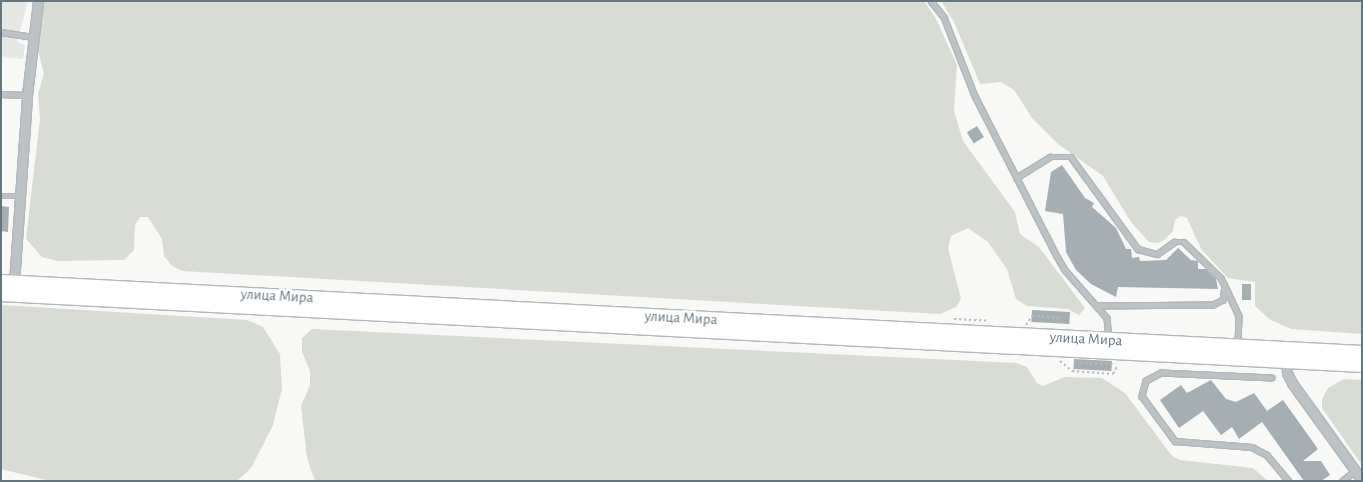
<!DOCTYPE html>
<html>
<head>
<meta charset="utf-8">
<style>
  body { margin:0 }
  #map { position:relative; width:1363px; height:482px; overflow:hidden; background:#f8f8f6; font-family:"Alegreya Sans",sans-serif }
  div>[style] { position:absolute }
  .built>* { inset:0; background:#e6e8e6 }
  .green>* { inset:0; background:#d9dcd5 }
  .building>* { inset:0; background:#a5aeb2; transform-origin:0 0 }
  .path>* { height:2px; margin-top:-1px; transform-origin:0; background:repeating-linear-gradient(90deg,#b8bcbe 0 2.5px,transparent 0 5px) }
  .roads { filter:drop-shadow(1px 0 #b1b7ba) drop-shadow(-1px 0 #b1b7ba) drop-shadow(0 1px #b1b7ba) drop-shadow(0 -1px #b1b7ba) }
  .service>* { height:4.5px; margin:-2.25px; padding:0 2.25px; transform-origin:2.25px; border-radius:2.25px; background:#bdc2c5 }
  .minor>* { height:9px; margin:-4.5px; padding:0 4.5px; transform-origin:4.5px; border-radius:4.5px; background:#bdc2c5 }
  .primary>* { height:14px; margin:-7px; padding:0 7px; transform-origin:7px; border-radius:7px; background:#fff }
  span { translate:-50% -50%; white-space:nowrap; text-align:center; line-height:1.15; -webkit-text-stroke:5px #fff; paint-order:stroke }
  .street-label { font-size:15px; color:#66767e }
  .frame { position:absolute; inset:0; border:2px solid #66767e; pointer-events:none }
</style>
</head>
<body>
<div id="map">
  <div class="built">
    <div style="clip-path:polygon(1px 1px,28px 1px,17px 42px,25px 45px,23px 59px,1px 57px)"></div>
  </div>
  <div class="green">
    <div style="clip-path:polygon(43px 1px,924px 1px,935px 17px,957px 65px,954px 111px,963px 141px,1015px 212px,1020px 234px,1039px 247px,1085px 308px,1079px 315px,1068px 309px,1027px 306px,1016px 299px,1007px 269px,988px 242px,968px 228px,951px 236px,948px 248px,961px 299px,956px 307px,940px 314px,182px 271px,172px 266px,164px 256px,162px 239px,148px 217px,140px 217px,135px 225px,134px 250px,124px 260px,58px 261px,42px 257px,26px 239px,40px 119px,38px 94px,44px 74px,37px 47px)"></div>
    <div style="clip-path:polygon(941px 1px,1362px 1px,1362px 334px,1291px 329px,1269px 319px,1255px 306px,1255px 282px,1228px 278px,1201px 249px,1187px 218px,1181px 216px,1175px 220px,1173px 231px,1164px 240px,1158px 243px,1149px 242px,1131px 222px,1103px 176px,1058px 144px,1032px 118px,1014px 90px,1001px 82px,980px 84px,954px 22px)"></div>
    <div style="clip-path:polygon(1px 305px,247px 320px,263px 327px,280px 354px,282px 389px,273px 425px,251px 468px,237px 481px,50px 481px,1px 469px)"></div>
    <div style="clip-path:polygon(312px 329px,1017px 363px,1027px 367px,1037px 383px,1043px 386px,1065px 377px,1102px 378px,1125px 393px,1172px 456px,1180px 460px,1253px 468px,1268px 481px,315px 481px,307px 458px,301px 406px,310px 385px,310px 371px,302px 352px,302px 338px)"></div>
    <div style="clip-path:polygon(1344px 379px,1362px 380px,1362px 465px,1322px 408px,1322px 399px,1328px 388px)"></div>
  </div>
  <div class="building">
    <div style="left:977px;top:126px;width:13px;height:12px;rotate:58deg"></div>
    <div style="clip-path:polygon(1062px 165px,1085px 198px,1094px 203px,1092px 207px,1116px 228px,1126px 249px,1131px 249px,1132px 258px,1139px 257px,1140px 261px,1166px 260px,1178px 248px,1191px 260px,1198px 261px,1198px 269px,1206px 269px,1216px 279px,1218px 289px,1118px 287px,1116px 297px,1091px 284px,1076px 270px,1066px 252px,1063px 214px,1045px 211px,1051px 172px)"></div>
    <div style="clip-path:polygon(1px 206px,9px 207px,8px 232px,1px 231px)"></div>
    <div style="left:1242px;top:284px;width:9px;height:16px"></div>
    <div style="left:1032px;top:310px;width:38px;height:12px;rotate:3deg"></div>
    <div style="left:1074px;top:359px;width:38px;height:10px;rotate:3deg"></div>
    <div style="clip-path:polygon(1211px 380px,1226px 399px,1236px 402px,1254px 393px,1267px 411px,1283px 400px,1318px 449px,1303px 461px,1321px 461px,1330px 475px,1321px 481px,1304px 481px,1262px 422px,1239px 439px,1232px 427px,1221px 435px,1203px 411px,1179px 428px,1160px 400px,1181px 385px,1187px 393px)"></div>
  </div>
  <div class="path">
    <div style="left:954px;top:319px;width:35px;rotate:3deg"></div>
    <div style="left:1026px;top:325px;width:11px;rotate:-56deg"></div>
    <div style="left:1032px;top:316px;width:29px;rotate:4deg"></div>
    <div style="left:1060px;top:361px;width:16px;rotate:40deg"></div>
    <div style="left:1072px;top:371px;width:41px;rotate:4.2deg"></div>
    <div style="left:1113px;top:374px;width:10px;rotate:-61deg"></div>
    <div style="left:1080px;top:363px;width:35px;rotate:2deg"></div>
  </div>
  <div class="roads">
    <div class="service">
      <div style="left:931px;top:1px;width:21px;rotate:51deg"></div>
      <div style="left:944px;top:17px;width:85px;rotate:68.6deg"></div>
      <div style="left:975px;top:96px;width:180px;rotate:62.9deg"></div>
      <div style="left:1057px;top:256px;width:16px;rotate:60deg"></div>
      <div style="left:1065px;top:270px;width:64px;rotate:48.8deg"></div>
      <div style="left:1107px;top:318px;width:21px;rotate:85deg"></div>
      <div style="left:1px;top:32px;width:32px;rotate:9deg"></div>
      <div style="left:1px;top:94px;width:26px;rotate:2deg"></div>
      <div style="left:1016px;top:178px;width:40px;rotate:-32deg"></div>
      <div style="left:1050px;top:157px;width:21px"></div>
      <div style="left:1071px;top:157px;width:114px;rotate:53.9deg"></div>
      <div style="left:1138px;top:249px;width:20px;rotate:15deg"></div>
      <div style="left:1157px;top:254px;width:21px;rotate:-35deg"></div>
      <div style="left:1174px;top:242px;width:10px"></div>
      <div style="left:1184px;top:242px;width:52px;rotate:44.2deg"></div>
      <div style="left:1221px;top:278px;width:9px;rotate:63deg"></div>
      <div style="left:1225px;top:286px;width:14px;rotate:98deg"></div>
      <div style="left:1223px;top:300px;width:11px;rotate:153deg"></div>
      <div style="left:1213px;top:305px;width:114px;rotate:179.5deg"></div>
      <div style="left:1px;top:196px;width:18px"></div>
      <div style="left:1226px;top:288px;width:31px;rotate:65deg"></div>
      <div style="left:1239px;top:316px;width:30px;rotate:92deg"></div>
      <div style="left:1272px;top:378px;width:111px;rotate:-177.4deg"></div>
      <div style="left:1161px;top:373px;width:17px;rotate:152deg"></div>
      <div style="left:1146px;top:381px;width:16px;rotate:105deg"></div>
      <div style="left:1142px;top:396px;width:56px;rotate:53.7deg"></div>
      <div style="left:1175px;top:441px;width:77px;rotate:4.5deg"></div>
      <div style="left:1252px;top:447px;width:17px;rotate:28deg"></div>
      <div style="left:1267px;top:455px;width:34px;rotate:50deg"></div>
      <div style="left:1342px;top:481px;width:16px;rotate:-38deg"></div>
    </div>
    <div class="minor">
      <div style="left:14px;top:283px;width:188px;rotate:-86deg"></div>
      <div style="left:27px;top:95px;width:95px;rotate:-83.3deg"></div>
      <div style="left:1286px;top:361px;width:12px;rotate:85deg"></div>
      <div style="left:1287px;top:373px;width:11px;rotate:63deg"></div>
      <div style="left:1292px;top:383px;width:120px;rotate:54.2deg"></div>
    </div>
    <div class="primary">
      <div style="left:1px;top:282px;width:1363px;rotate:2.99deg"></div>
      <div style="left:1px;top:294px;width:1363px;rotate:2.99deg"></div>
    </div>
  </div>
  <div class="street-label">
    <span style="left:277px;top:296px;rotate:3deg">улица Мира</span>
    <span style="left:681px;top:318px;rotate:3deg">улица Мира</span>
    <span style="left:1086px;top:339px;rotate:3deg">улица Мира</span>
  </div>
  <div class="frame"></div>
</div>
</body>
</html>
